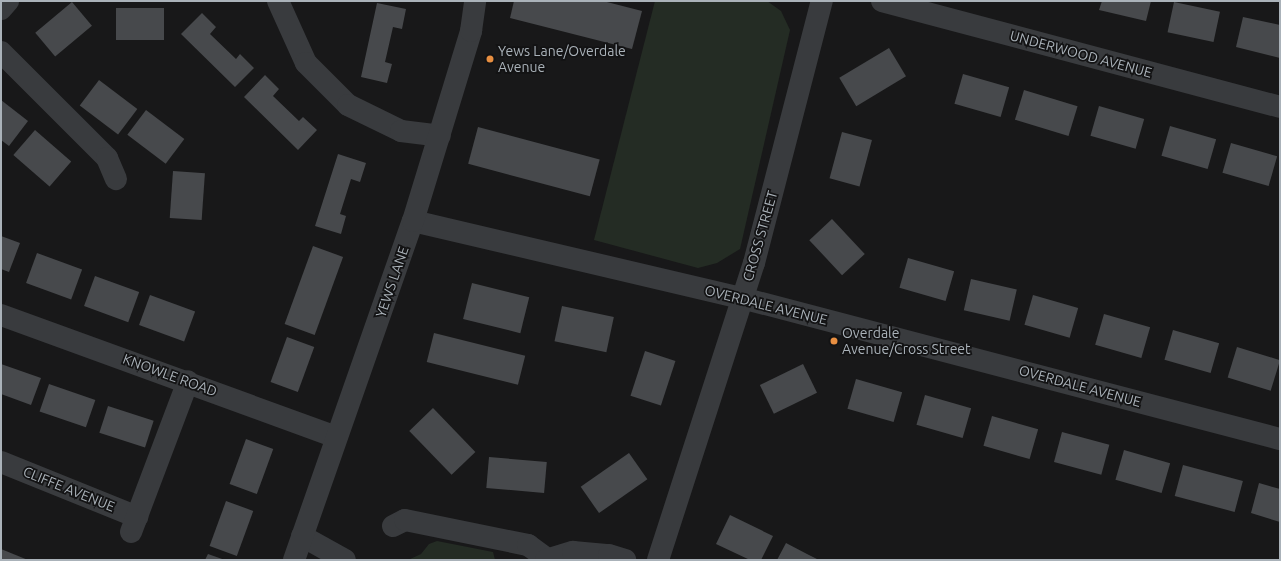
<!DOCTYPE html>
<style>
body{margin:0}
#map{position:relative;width:1281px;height:561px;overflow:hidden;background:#181819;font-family:Ubuntu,sans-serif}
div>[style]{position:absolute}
.green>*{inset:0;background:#242c24}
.building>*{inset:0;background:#47494c;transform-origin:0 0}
.street>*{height:22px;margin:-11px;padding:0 11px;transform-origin:11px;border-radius:11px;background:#393b3e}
.dots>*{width:11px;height:11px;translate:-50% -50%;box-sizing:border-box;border:2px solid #131314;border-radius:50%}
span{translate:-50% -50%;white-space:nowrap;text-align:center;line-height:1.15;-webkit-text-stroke:3.5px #131314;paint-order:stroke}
.poi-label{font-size:14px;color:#aab2b9}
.left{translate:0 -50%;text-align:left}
.street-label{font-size:14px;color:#aab2b9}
.frame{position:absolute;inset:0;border:2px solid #aab2b9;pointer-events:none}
</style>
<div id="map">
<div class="green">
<i style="clip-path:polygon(655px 1px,767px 1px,781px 11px,790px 30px,740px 249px,717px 263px,698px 268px,594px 240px)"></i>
<i style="clip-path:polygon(437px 541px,493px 552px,495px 560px,408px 560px,421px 554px,429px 544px)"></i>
</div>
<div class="building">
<i style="clip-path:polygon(514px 1px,603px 1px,642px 11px,632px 49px,510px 18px)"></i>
<i style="clip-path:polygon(1102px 1px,1151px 1px,1146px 21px,1099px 10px)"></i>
<i style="left:72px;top:2px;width:31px;height:48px;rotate:50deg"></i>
<i style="left:1174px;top:2px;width:47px;height:31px;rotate:12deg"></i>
<i style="clip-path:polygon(377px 3px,406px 9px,402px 29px,393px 27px,385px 62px,392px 64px,387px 83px,361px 77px)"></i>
<i style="left:116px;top:8px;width:48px;height:32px"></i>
<i style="clip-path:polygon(202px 13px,216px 27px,210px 34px,236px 59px,240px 54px,254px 68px,235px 87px,181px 34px)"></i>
<i style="clip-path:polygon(1243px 17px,1280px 25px,1280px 58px,1236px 47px)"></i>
<i style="left:889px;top:48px;width:33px;height:58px;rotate:59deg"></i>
<i style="left:963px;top:74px;width:48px;height:31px;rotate:16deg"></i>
<i style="clip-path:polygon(265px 75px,279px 89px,273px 96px,299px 121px,303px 117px,317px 130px,298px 150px,244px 97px)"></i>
<i style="left:99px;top:80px;width:48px;height:32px;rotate:37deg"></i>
<i style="left:1024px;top:90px;width:56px;height:31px;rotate:17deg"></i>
<i style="clip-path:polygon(1px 100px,28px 121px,9px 146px,1px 140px)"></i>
<i style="left:1099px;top:106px;width:47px;height:31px;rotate:16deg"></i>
<i style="left:146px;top:110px;width:48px;height:31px;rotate:37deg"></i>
<i style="left:1170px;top:126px;width:48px;height:31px;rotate:16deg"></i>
<i style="left:478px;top:127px;width:126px;height:38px;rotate:15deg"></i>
<i style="left:35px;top:130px;width:48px;height:33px;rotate:41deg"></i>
<i style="left:842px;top:132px;width:31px;height:48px;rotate:15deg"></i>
<i style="left:1231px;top:143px;width:48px;height:31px;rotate:16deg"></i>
<i style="clip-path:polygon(338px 154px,366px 163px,360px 182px,351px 179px,340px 214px,346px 216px,341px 234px,315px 226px)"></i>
<i style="left:173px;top:171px;width:32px;height:47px;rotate:4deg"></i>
<i style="left:832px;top:219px;width:48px;height:31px;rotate:47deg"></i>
<i style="clip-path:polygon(1px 236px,20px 243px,9px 272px,1px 269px)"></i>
<i style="left:313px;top:246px;width:32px;height:83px;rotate:20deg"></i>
<i style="left:37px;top:253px;width:48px;height:32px;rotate:20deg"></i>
<i style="left:908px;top:258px;width:48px;height:31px;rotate:16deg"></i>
<i style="left:95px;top:276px;width:47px;height:32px;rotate:20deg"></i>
<i style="left:971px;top:279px;width:47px;height:32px;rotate:13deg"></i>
<i style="left:472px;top:283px;width:59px;height:37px;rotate:14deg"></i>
<i style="left:150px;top:295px;width:48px;height:32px;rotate:20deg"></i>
<i style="left:1033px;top:295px;width:47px;height:31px;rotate:16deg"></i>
<i style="left:562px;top:306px;width:53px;height:36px;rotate:12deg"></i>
<i style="left:1104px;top:314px;width:48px;height:32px;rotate:16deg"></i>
<i style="left:1173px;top:330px;width:48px;height:31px;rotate:16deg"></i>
<i style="left:434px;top:333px;width:94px;height:30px;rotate:14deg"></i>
<i style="left:287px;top:337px;width:29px;height:48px;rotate:20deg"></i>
<i style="left:1237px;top:347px;width:45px;height:32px;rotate:17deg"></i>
<i style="left:645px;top:351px;width:32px;height:47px;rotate:18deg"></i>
<i style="clip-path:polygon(1px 364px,41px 378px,31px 405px,1px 394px)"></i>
<i style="left:803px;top:364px;width:32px;height:48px;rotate:64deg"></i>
<i style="left:856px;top:379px;width:48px;height:31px;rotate:16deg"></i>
<i style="left:49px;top:384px;width:49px;height:29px;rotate:19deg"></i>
<i style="left:925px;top:395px;width:48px;height:31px;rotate:16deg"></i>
<i style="left:108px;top:406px;width:48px;height:28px;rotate:18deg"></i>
<i style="left:433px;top:408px;width:61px;height:33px;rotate:46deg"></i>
<i style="left:992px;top:416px;width:48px;height:31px;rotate:16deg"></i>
<i style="left:1062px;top:432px;width:49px;height:31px;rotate:15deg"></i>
<i style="left:246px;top:439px;width:29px;height:48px;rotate:20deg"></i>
<i style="left:1124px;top:450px;width:48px;height:31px;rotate:16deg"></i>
<i style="left:629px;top:453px;width:32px;height:59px;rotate:55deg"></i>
<i style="left:489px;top:457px;width:58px;height:31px;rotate:5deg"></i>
<i style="left:1183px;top:465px;width:62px;height:32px;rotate:15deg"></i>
<i style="clip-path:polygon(1259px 483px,1280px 489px,1280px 522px,1251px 513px)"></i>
<i style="left:226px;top:501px;width:29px;height:48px;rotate:20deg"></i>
<i style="clip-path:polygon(730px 515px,773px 536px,761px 560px,750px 560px,716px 544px)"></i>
<i style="clip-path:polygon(786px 543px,807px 554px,819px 560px,777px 560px)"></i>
<i style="clip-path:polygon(1px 549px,28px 560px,1px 560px)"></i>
<i style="clip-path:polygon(208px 554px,225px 560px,205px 560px)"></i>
</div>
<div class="street">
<i style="left:278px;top:1px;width:68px;rotate:65.7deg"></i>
<i style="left:306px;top:63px;width:59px;rotate:45deg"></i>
<i style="left:348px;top:105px;width:59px;rotate:26.1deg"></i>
<i style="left:401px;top:131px;width:39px;rotate:7deg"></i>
<i style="left:882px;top:1px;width:412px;rotate:14.9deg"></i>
<i style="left:1px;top:9px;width:11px;rotate:-49deg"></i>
<i style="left:1px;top:52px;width:150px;rotate:45deg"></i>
<i style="left:107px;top:158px;width:23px;rotate:67deg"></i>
<i style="left:413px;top:221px;width:338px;rotate:13.2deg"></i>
<i style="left:742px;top:298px;width:556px;rotate:14.69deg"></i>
<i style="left:1px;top:315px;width:357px;rotate:20deg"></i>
<i style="left:1px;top:462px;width:147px;rotate:22deg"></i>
<i style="left:393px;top:526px;width:13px;rotate:-27deg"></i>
<i style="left:405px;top:520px;width:126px;rotate:11.5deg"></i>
<i style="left:528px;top:545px;width:24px;rotate:36deg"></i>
<i style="left:131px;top:532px;width:161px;rotate:-69.3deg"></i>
<i style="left:302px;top:536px;width:49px;rotate:29.2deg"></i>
<i style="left:294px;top:560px;width:359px;rotate:-70.7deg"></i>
<i style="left:413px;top:221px;width:199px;rotate:-73deg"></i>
<i style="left:471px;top:31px;width:30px;rotate:-82deg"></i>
<i style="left:546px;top:560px;width:28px;rotate:-17deg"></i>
<i style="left:573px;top:552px;width:36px;rotate:5deg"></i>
<i style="left:609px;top:555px;width:17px;rotate:17deg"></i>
<i style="left:658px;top:560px;width:312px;rotate:-72.1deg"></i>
<i style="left:754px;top:263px;width:271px;rotate:-75.5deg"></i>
</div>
<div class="dots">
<i style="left:490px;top:59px;background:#e88f41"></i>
<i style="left:834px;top:341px;background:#e88f41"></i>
</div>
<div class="poi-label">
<span class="left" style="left:498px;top:59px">Yews Lane/Overdale<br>Avenue</span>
<span class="left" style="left:842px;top:341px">Overdale<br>Avenue/Cross Street</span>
</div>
<div class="street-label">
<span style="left:1081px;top:54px;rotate:15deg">UNDERWOOD AVENUE</span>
<span style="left:760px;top:236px;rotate:-74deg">CROSS STREET</span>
<span style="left:392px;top:282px;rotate:-71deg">YEWS LANE</span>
<span style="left:766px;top:305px;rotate:14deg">OVERDALE AVENUE</span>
<span style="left:170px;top:375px;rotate:20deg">KNOWLE ROAD</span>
<span style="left:1080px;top:386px;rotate:15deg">OVERDALE AVENUE</span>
<span style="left:69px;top:489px;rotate:22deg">CLIFFE AVENUE</span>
</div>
<div class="frame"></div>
</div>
